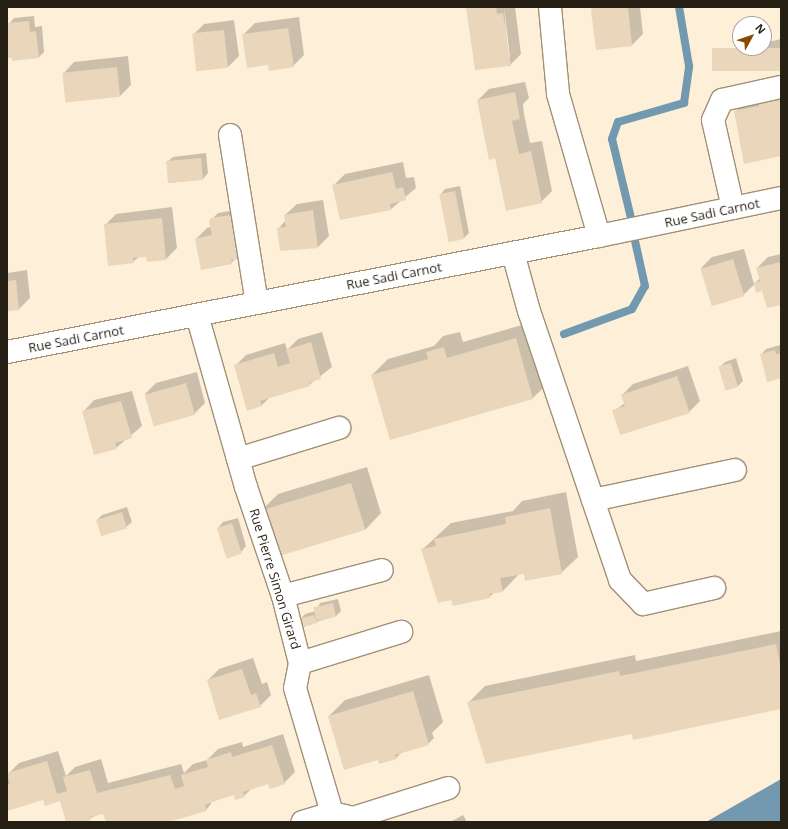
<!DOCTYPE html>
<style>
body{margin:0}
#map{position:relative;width:788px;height:829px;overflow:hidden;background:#feefd8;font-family:"Open Sans",sans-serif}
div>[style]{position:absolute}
.water>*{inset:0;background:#7299b0}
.shadow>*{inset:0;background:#0003}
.stream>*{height:8px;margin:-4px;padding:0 4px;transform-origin:4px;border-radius:4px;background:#7299b0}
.building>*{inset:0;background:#e9d6bb;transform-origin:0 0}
.roads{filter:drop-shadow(1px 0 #a19076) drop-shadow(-1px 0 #a19076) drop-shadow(0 1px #a19076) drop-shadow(0 -1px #a19076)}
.minor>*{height:22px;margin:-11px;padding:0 11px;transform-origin:11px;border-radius:11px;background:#fff}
span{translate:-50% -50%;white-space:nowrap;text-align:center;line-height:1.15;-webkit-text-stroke:3px #fff;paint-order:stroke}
.street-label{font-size:13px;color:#251f14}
.frame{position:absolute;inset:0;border:8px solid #251f14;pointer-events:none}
.north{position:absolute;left:732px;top:16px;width:40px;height:40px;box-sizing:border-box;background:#fff;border:1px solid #a8a5a1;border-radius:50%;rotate:50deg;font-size:11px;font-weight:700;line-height:16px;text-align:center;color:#251f14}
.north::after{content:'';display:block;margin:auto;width:14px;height:18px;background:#854c00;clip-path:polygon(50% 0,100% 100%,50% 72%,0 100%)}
</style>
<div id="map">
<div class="water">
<i style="clip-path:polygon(781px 779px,781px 822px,706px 822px)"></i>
</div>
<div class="shadow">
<i style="clip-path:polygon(evenodd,467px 7px,515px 7px,521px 54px,510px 65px,467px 7px,504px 7px,510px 57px,508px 57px,504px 7px)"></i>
<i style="clip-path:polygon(593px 7px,640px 7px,643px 34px,632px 45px)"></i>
<i style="clip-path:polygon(34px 16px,35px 27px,42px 26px,44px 52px,39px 57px,13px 60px,13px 56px,8px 57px,9px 24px,14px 18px)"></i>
<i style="clip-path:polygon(299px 17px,304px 55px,293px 66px,272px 65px,244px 34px,255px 23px)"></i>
<i style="clip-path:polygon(234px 20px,239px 56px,228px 67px,193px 35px,204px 24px)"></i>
<i style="clip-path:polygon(781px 39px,781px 70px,714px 62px,719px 56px,733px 54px,739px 48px,764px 48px,764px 43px)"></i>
<i style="clip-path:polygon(128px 56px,131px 85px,120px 96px,63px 74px,74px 62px)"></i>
<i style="clip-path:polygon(525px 82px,529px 98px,523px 104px,524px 114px,530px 143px,542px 141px,552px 191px,541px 202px,496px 157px,478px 100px,489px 89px)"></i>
<i style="clip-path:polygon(769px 92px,781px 155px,735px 112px,751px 96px)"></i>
<i style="clip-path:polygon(206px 153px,208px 173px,203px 179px,169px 183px,167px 162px,173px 157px)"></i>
<i style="clip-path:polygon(403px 162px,406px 178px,414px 177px,416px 188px,391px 209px,333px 186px,345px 174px)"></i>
<i style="clip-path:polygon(460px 186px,469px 233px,464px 238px,440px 195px,445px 189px)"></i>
<i style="clip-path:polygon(323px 200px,329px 236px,318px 247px,281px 250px,278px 229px,286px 220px,285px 215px,297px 204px)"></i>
<i style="clip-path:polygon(172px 207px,177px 248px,166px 259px,147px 256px,139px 257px,133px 262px,105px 225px,116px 214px)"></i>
<i style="clip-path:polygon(evenodd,236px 210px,248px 247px,231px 263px,196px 239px,207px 228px,211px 227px,212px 219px,218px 213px,236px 210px,231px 227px,233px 227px,238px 255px,236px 255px,231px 227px)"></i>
<i style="clip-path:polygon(744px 249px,754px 284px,760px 278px,757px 268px,768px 257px,781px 254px,781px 304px,755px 284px,743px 295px,701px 268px,712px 257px)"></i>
<i style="clip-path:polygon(27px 270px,30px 298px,19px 309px,7px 310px,7px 273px)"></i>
<i style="clip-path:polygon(532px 322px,549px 382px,533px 398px,391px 439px,372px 375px,388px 359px,434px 346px,443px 336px,460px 332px,463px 342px)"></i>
<i style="clip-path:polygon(322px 332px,332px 367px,309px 385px,270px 397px,261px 406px,235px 366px,246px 355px,285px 343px,287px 350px,298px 339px)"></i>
<i style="clip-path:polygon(780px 345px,781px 348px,781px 377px,761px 355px,766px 349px)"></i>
<i style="clip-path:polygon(736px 358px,743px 381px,738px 386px,726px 390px,720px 367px,725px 362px)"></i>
<i style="clip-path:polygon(688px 366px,700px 401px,689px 412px,614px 411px,625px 403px,622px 395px,633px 384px)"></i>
<i style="clip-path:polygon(197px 372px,205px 403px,194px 414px,145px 394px,156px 383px)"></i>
<i style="clip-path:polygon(132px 391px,142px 426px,116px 448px,83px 412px,94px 400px)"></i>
<i style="clip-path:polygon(367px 467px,381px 513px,365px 530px,262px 510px,278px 494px)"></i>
<i style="clip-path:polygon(566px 492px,578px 557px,561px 573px,519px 574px,503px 591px,494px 593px,489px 597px,452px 599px,422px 550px,439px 534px,451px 523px,513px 511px,522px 501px)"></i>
<i style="clip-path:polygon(127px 507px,132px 522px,126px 527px,97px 520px,102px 515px)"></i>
<i style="clip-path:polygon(238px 518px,246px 546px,241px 552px,218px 528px,223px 522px)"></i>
<i style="clip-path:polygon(338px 599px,341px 611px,336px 616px,316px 622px,300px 620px,305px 614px,316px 611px,320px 603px)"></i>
<i style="clip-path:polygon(781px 631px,781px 708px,469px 702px,485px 686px,635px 655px,636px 661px)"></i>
<i style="clip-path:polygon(253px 658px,262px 684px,267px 682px,271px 695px,260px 706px,208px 680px,219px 669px)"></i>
<i style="clip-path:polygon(429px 675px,443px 722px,432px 733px,434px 738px,428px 744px,402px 752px,396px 758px,379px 758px,329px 716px,345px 700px)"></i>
<i style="clip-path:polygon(283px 734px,295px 772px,284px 783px,269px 783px,252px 788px,244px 796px,234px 794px,211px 801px,211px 804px,206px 810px,165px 822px,107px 822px,104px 812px,82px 822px,67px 822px,60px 800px,44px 799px,7px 808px,7px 770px,8px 774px,19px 763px,58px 751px,66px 776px,75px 767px,101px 759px,108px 783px,181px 764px,184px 773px,193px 764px,207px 760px,218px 749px,242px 742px,243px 747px)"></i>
<i style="clip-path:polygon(463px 815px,467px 822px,448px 822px,450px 822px)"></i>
</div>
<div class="stream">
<i style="left:631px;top:218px;width:81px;rotate:-103.5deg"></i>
<i style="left:612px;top:139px;width:18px;rotate:-71deg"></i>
<i style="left:618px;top:122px;width:69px;rotate:-16.1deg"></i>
<i style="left:684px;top:103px;width:37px;rotate:-82deg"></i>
<i style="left:689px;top:66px;width:60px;rotate:-99.6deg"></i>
<i style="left:564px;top:334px;width:72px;rotate:-20.2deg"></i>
<i style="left:632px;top:309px;width:26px;rotate:-61deg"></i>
<i style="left:645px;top:286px;width:46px;rotate:-102.5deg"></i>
</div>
<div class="building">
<i style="clip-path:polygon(466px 7px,496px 7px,497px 14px,503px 13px,511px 66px,475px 70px)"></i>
<i style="clip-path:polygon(592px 7px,628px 7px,632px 46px,596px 50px,591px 10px)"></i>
<i style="clip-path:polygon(29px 21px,30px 32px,36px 31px,39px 58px,12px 61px,12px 58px,7px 58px,8px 23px)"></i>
<i style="clip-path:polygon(288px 28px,294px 67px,269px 71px,268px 65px,247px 68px,242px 34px)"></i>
<i style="left:224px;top:30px;width:38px;height:32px;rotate:84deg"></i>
<i style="left:781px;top:48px;width:23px;height:69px;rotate:90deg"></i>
<i style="left:117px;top:67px;width:30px;height:55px;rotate:84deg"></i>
<i style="clip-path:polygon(515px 92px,520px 119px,512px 121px,519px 154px,531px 151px,542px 203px,506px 211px,495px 158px,489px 160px,477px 100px)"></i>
<i style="clip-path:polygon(781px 96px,781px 156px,744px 164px,734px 111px,759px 106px,758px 101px)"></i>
<i style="left:201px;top:158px;width:22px;height:35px;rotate:85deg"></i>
<i style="clip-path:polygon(392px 172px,396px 189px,403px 187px,406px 200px,390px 204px,391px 210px,340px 220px,332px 185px)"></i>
<i style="left:455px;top:191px;width:49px;height:16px;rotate:79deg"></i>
<i style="clip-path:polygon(313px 210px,318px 248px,280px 251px,277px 228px,286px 227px,284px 215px)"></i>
<i style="clip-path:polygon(231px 215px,237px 259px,231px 260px,232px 264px,201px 270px,195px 239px,212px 235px,209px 221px,211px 218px)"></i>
<i style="clip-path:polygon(162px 218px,166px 260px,147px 262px,146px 257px,133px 258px,134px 263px,108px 266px,104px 224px)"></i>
<i style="left:733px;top:259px;width:39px;height:34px;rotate:73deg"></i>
<i style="clip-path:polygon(781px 262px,781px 305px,767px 308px,762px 291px,756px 293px,754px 283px,760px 281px,756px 268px)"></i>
<i style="clip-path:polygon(16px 280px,19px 310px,7px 311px,7px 281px)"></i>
<i style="clip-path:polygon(516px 338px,533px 399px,390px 440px,371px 375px,428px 359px,426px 352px,444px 347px,447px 358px)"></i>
<i style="clip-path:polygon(311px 342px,321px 379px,309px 383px,310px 386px,260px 401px,262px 406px,247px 411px,234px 365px,274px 353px,278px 367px,290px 363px,286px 350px)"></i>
<i style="clip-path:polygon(775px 350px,776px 354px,781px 353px,781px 378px,767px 382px,760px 354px)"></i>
<i style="left:731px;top:363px;width:25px;height:13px;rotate:74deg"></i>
<i style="clip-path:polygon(677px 376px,690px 413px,620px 435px,612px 410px,625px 406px,621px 395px)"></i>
<i style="left:186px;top:383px;width:33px;height:43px;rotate:74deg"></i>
<i style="clip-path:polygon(121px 401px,132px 438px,115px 443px,117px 449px,94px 455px,82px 411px)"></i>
<i style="left:351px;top:483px;width:49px;height:94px;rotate:73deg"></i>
<i style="clip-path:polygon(550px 508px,562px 574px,525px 581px,524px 574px,500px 578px,503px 592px,489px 594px,490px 598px,453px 606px,451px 600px,438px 603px,421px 549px,436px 546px,434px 539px,506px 524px,505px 517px)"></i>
<i style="left:122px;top:512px;width:17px;height:27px;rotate:73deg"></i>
<i style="left:232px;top:523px;width:32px;height:16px;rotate:72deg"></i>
<i style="left:333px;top:603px;width:14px;height:20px;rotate:78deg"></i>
<i style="clip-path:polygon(314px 615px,317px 623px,301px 628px,299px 619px)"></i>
<i style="clip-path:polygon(776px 644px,781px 668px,781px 709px,633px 740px,632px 734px,486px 764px,467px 702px,619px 671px,620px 676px)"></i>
<i style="clip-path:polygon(242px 669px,251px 695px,256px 693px,261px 707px,219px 720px,207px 680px)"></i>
<i style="clip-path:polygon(413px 691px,429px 745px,395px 755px,397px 759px,379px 764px,378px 760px,344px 770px,328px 716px)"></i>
<i style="clip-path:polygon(272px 745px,285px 784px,270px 789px,268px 784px,243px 792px,245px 797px,235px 800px,234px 795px,218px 800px,205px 805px,207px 811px,168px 822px,106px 822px,103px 814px,90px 817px,91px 820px,86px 822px,66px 822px,60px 801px,45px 806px,43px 800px,7px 811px,7px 785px,10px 784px,7px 773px,47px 761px,57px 794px,67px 791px,63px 777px,90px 770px,97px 793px,170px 775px,175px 789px,184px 786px,181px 775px,208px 767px,206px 760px,231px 752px,232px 757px)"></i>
</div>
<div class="roads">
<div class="minor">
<i style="left:550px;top:7px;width:87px;rotate:84.7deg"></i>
<i style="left:558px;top:94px;width:148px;rotate:73.9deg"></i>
<i style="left:230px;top:135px;width:170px;rotate:80.9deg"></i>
<i style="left:733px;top:208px;width:90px;rotate:-102.8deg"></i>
<i style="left:713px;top:120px;width:22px;rotate:-66deg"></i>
<i style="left:722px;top:100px;width:60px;rotate:-12.4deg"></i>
<i style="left:513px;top:253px;width:60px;rotate:74.6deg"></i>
<i style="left:529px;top:311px;width:284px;rotate:71.3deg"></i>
<i style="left:620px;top:580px;width:33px;rotate:46deg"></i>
<i style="left:643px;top:604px;width:73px;rotate:-12.7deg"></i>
<i style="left:197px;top:315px;width:179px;rotate:74.1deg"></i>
<i style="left:246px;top:487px;width:115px;rotate:71.3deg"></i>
<i style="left:283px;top:596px;width:69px;rotate:75.8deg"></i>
<i style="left:300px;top:663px;width:25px;rotate:101deg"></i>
<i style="left:295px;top:688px;width:130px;rotate:73.5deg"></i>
<i style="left:332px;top:813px;width:31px;rotate:163deg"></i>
<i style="left:7px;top:352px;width:603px;rotate:-11.09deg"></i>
<i style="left:599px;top:236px;width:186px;rotate:-11.8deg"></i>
<i style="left:238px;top:459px;width:106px;rotate:-17.1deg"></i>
<i style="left:593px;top:500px;width:145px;rotate:-11.9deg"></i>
<i style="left:283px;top:596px;width:102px;rotate:-14.7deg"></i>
<i style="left:300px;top:663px;width:106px;rotate:-17.1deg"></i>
<i style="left:332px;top:813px;width:22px;rotate:13deg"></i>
<i style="left:353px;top:818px;width:100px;rotate:-17.5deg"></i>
</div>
</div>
<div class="street-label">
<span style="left:712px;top:213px;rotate:-12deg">Rue Sadi Carnot</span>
<span style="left:394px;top:276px;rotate:-11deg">Rue Sadi Carnot</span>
<span style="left:76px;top:339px;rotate:-11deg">Rue Sadi Carnot</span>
<span style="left:275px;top:579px;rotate:73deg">Rue Pierre Simon Girard</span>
</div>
<div class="frame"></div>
<div class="north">N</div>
</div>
